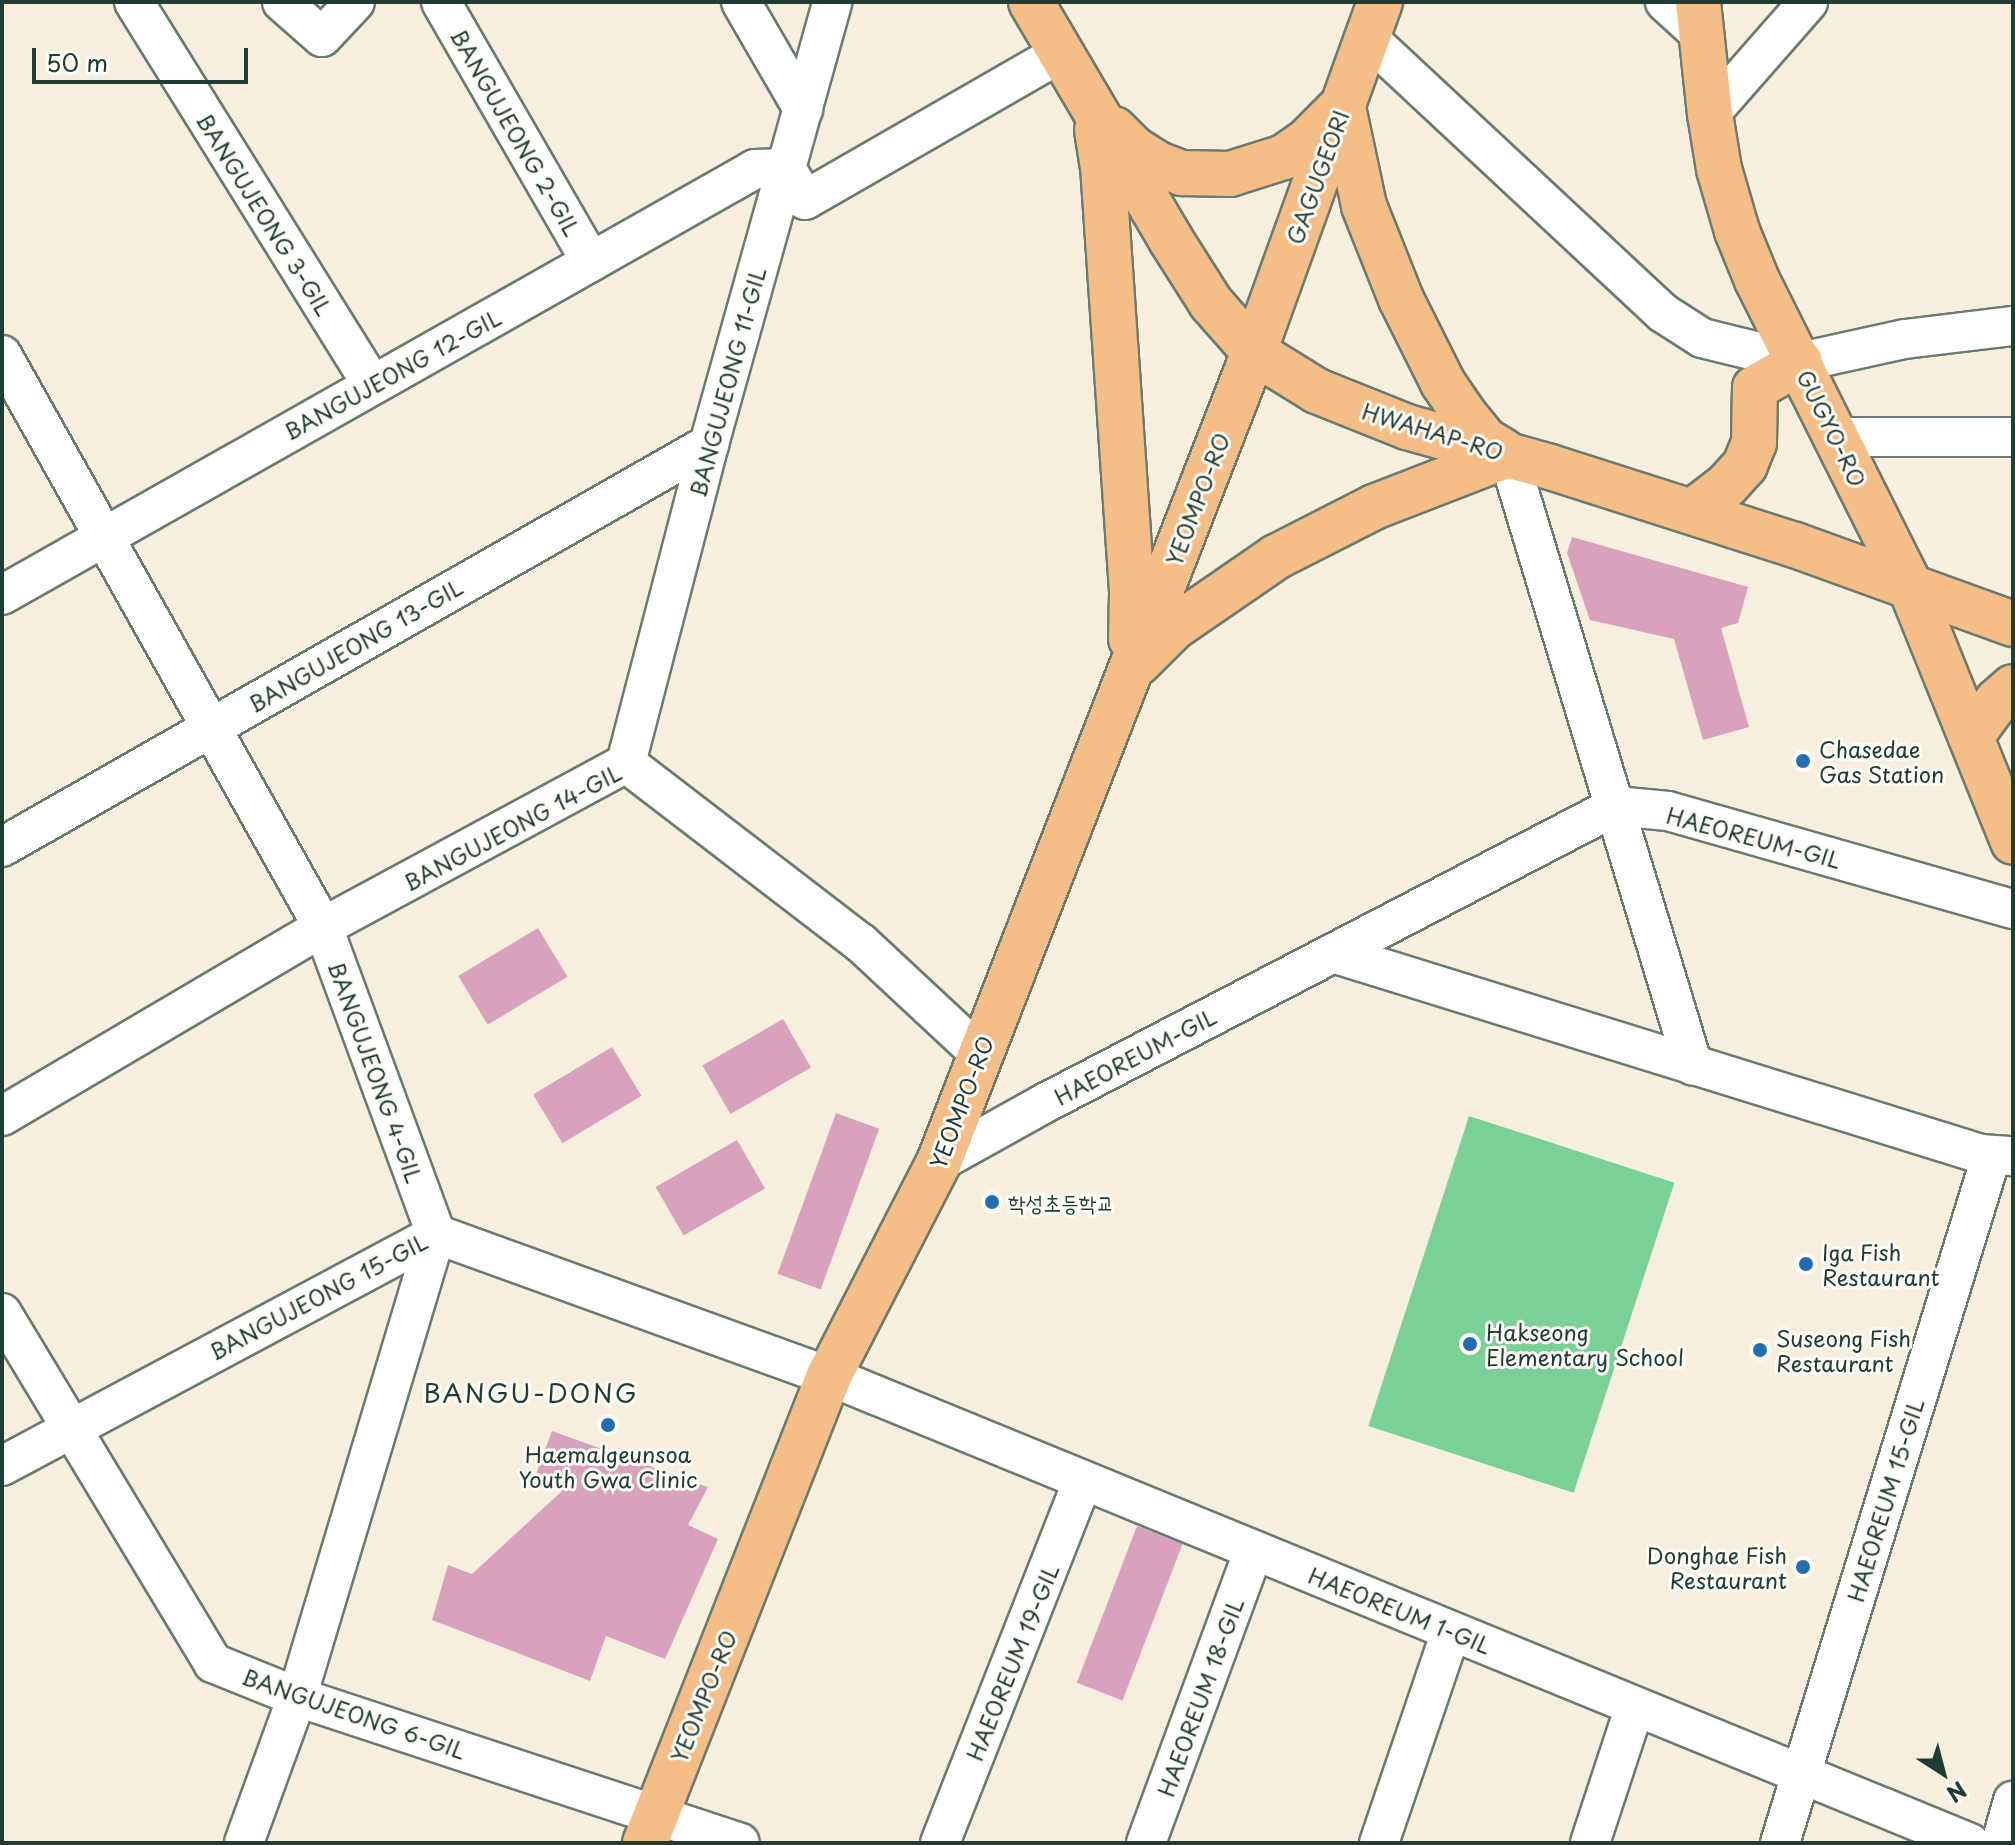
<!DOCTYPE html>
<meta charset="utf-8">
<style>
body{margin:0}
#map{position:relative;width:2015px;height:1845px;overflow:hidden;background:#f6efde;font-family:"Playpen Sans","Poor Story",sans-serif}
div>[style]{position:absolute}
.green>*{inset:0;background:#79d196;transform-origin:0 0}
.building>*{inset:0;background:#d8a2bd;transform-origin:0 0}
.roads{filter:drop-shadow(2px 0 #6a7b70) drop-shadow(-2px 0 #6a7b70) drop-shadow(0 2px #6a7b70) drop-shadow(0 -2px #6a7b70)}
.minor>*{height:38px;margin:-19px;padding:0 19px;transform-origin:19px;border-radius:19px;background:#fff}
.major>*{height:44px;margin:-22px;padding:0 22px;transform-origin:22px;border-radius:22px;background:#f6be87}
.dots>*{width:22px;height:22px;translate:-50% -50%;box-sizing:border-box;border:4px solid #fdfcf7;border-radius:50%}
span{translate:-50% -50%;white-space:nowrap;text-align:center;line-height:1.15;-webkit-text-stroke:6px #fdfcf7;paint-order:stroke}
.street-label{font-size:22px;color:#1f3d34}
.poi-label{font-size:22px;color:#1f3d34}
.left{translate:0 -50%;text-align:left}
.right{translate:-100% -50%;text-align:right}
.quarter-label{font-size:26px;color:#1f3d34;letter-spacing:2px}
.frame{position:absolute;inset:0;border:4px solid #1f3d34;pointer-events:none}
.north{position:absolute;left:1903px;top:1733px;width:80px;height:80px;-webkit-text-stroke:6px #fdfcf7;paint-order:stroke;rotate:144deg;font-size:22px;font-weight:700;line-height:32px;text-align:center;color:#1f3d34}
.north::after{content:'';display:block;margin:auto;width:28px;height:36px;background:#1f3d34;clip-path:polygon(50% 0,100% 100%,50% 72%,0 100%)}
.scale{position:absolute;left:32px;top:48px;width:216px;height:36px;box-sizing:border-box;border:4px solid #1f3d34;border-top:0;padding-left:10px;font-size:24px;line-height:28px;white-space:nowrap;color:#1f3d34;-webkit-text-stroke:6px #fdfcf7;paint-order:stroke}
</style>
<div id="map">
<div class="green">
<i style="left:1469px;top:1116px;width:216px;height:326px;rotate:18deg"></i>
</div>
<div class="building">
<i style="clip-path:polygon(1572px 537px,1748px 587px,1738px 623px,1721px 628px,1749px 727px,1703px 740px,1674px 639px,1590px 620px,1567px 553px)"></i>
<i style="left:538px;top:928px;width:57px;height:93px;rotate:59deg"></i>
<i style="left:783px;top:1019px;width:56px;height:93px;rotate:60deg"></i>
<i style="left:612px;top:1047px;width:57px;height:92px;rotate:59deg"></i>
<i style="left:836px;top:1113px;width:46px;height:171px;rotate:20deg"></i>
<i style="left:737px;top:1140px;width:56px;height:94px;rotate:60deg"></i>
<i style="clip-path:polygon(552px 1431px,708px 1487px,688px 1525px,718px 1539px,665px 1659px,606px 1636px,590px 1681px,432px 1620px,448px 1565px,472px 1574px,562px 1491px,536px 1474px)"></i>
<i style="left:1137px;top:1526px;width:49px;height:168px;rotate:21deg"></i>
</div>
<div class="roads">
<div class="minor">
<i style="left:134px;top:2px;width:451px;rotate:58.1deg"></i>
<i style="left:282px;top:2px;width:53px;rotate:41.2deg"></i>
<i style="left:322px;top:37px;width:48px;rotate:-46.7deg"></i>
<i style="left:441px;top:2px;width:300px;rotate:60deg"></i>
<i style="left:741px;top:2px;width:124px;rotate:59.9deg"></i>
<i style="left:1665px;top:2px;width:47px;rotate:42.4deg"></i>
<i style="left:1367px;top:37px;width:405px;rotate:43deg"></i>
<i style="left:1663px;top:313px;width:46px;rotate:32.7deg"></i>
<i style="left:1702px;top:338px;width:101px;rotate:13.8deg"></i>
<i style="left:1800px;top:362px;width:107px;rotate:-12.4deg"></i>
<i style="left:1905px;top:339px;width:109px;rotate:-6.9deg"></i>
<i style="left:1710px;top:114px;width:149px;rotate:-48.8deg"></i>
<i style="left:2px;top:355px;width:656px;rotate:60.7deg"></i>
<i style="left:323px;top:927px;width:327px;rotate:69.8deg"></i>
<i style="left:436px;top:1234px;width:483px;rotate:106.7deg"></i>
<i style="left:297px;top:1697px;width:155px;rotate:110deg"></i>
<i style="left:1837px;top:437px;width:176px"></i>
<i style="left:1508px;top:455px;width:638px;rotate:73.15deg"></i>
<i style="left:2px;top:595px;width:865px;rotate:-29.5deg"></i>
<i style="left:755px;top:169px;width:31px;rotate:-2deg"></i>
<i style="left:786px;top:168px;width:37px;rotate:59deg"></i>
<i style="left:805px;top:200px;width:295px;rotate:-29.9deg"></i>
<i style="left:626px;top:763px;width:330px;rotate:-75.4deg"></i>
<i style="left:709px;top:444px;width:459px;rotate:-74.4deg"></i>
<i style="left:626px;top:763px;width:296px;rotate:37.5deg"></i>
<i style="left:861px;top:943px;width:163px;rotate:43deg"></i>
<i style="left:2px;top:847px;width:814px;rotate:-29.68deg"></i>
<i style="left:1333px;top:953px;width:678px;rotate:17.23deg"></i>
<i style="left:1981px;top:1154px;width:32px;rotate:4deg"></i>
<i style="left:2px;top:1116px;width:373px;rotate:-30.5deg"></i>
<i style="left:323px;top:927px;width:345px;rotate:-28.4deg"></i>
<i style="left:939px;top:1162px;width:121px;rotate:-29.1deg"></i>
<i style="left:1045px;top:1103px;width:644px;rotate:-27.48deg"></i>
<i style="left:1616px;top:806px;width:52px;rotate:5.5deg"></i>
<i style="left:1668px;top:811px;width:359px;rotate:15.9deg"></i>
<i style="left:2px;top:1313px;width:409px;rotate:58.9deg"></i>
<i style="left:213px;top:1663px;width:91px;rotate:22deg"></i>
<i style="left:297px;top:1697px;width:466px;rotate:18.2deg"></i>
<i style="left:2px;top:1466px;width:492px;rotate:-28.1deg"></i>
<i style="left:436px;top:1234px;width:418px;rotate:19.9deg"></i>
<i style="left:829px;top:1376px;width:1233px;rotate:22.26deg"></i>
<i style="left:940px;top:1843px;width:390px;rotate:-68.5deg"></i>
<i style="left:1146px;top:1843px;width:312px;rotate:-69.8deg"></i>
<i style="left:1379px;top:1843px;width:224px;rotate:-71.2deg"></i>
<i style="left:1590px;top:1843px;width:144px;rotate:-71.8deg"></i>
<i style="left:1780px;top:1843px;width:718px;rotate:-72.9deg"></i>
<i style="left:2001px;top:1843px;width:44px;rotate:-74.1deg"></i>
</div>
<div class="major">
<i style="left:1031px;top:2px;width:276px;rotate:59.5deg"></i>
<i style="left:1171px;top:240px;width:75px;rotate:57.6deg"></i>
<i style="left:1211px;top:303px;width:65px;rotate:48.7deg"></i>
<i style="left:1254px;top:352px;width:74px;rotate:31.8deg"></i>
<i style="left:1317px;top:391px;width:97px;rotate:21.8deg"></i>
<i style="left:1407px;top:427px;width:148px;rotate:15.6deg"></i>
<i style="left:1550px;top:467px;width:257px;rotate:17.7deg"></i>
<i style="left:1795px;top:545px;width:232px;rotate:19.9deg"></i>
<i style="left:1698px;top:2px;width:113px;rotate:83.9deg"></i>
<i style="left:1710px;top:114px;width:56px;rotate:80.7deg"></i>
<i style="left:1719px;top:169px;width:65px;rotate:73.8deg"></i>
<i style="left:1737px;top:231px;width:53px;rotate:67.8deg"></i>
<i style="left:1757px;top:280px;width:340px;rotate:63.4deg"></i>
<i style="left:1909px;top:584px;width:278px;rotate:68deg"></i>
<i style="left:1343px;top:107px;width:101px;rotate:78deg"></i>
<i style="left:1364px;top:206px;width:100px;rotate:68.3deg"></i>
<i style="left:1401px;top:299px;width:94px;rotate:63.4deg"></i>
<i style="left:1443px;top:383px;width:37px;rotate:56deg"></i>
<i style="left:1464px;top:414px;width:33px;rotate:51deg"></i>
<i style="left:1485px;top:440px;width:21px;rotate:31deg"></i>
<i style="left:1114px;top:129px;width:28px;rotate:45deg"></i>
<i style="left:1134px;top:149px;width:28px;rotate:32deg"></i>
<i style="left:1158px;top:164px;width:26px;rotate:21deg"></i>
<i style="left:1182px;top:173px;width:48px;rotate:1.2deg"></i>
<i style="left:1230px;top:174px;width:57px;rotate:-17.5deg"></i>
<i style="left:1284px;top:157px;width:28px;rotate:-35deg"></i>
<i style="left:1307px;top:141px;width:44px;rotate:-45deg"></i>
<i style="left:1097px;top:130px;width:36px;rotate:81deg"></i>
<i style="left:1103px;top:166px;width:428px;rotate:86.1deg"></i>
<i style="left:1132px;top:593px;width:46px;rotate:91.2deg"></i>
<i style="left:1692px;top:512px;width:44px;rotate:-37.6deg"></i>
<i style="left:1727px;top:485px;width:27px;rotate:-48deg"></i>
<i style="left:1745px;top:465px;width:24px;rotate:-68deg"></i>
<i style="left:1754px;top:443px;width:55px;rotate:-89deg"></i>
<i style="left:1755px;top:388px;width:52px;rotate:-30deg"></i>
<i style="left:1138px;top:663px;width:49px;rotate:-45deg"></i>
<i style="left:1173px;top:628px;width:125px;rotate:-34.6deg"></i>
<i style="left:1276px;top:557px;width:110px;rotate:-27deg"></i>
<i style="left:1374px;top:507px;width:144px;rotate:-21.2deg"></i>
<i style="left:1971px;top:737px;width:44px;rotate:-54.2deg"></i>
<i style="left:1997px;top:701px;width:21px;rotate:-41deg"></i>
<i style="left:645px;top:1843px;width:502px;rotate:-68.5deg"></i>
<i style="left:829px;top:1376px;width:241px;rotate:-62.8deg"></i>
<i style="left:939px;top:1162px;width:869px;rotate:-68.75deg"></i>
<i style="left:1254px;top:352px;width:372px;rotate:-70.2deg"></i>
</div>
</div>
<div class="dots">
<i style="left:1803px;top:761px;background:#1f6fb2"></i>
<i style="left:992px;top:1202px;background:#1f6fb2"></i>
<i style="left:1806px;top:1264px;background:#1f6fb2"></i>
<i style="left:1470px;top:1344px;background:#1f6fb2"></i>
<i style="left:1760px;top:1350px;background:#1f6fb2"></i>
<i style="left:608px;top:1425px;background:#1f6fb2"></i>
<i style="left:1803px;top:1567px;background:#1f6fb2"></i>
</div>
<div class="street-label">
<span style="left:516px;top:132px;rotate:60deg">BANGUJEONG 2-GIL</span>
<span style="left:1317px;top:177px;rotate:-70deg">GAGUGEORI</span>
<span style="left:265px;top:214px;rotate:58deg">BANGUJEONG 3-GIL</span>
<span style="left:392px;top:374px;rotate:-29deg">BANGUJEONG 12-GIL</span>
<span style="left:727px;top:382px;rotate:-75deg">BANGUJEONG 11-GIL</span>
<span style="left:1832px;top:428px;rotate:64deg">GUGYO-RO</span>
<span style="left:1433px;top:431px;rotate:17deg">HWAHAP-RO</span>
<span style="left:1197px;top:499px;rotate:-69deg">YEOMPO-RO</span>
<span style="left:355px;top:645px;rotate:-30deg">BANGUJEONG 13-GIL</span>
<span style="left:512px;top:827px;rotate:-28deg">BANGUJEONG 14-GIL</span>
<span style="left:1754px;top:837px;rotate:15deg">HAEOREUM-GIL</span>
<span style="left:1135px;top:1056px;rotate:-28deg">HAEOREUM-GIL</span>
<span style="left:376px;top:1072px;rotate:70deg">BANGUJEONG 4-GIL</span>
<span style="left:961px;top:1102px;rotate:-69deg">YEOMPO-RO</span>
<span style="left:318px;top:1296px;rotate:-28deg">BANGUJEONG 15-GIL</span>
<span style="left:1885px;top:1500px;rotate:-73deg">HAEOREUM 15-GIL</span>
<span style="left:1400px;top:1610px;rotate:22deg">HAEOREUM 1-GIL</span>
<span style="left:1012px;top:1662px;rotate:-68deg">HAEOREUM 19-GIL</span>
<span style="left:703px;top:1696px;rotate:-68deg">YEOMPO-RO</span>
<span style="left:1200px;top:1697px;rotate:-70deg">HAEOREUM 18-GIL</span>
<span style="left:354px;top:1713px;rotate:19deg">BANGUJEONG 6-GIL</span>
</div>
<div class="poi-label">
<span class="left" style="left:1819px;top:761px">Chasedae<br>Gas Station</span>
<span class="left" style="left:1008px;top:1202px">학성초등학교</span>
<span class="left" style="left:1822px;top:1264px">Iga Fish<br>Restaurant</span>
<span class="left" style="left:1486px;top:1344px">Hakseong<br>Elementary School</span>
<span class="left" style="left:1776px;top:1350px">Suseong Fish<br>Restaurant</span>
<span style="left:608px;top:1466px">Haemalgeunsoa<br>Youth Gwa Clinic</span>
<span class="right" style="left:1787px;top:1567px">Donghae Fish<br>Restaurant</span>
</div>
<div class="quarter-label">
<span style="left:531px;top:1393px">BANGU-DONG</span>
</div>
<div class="frame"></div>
<div class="north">N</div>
<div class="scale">50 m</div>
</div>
